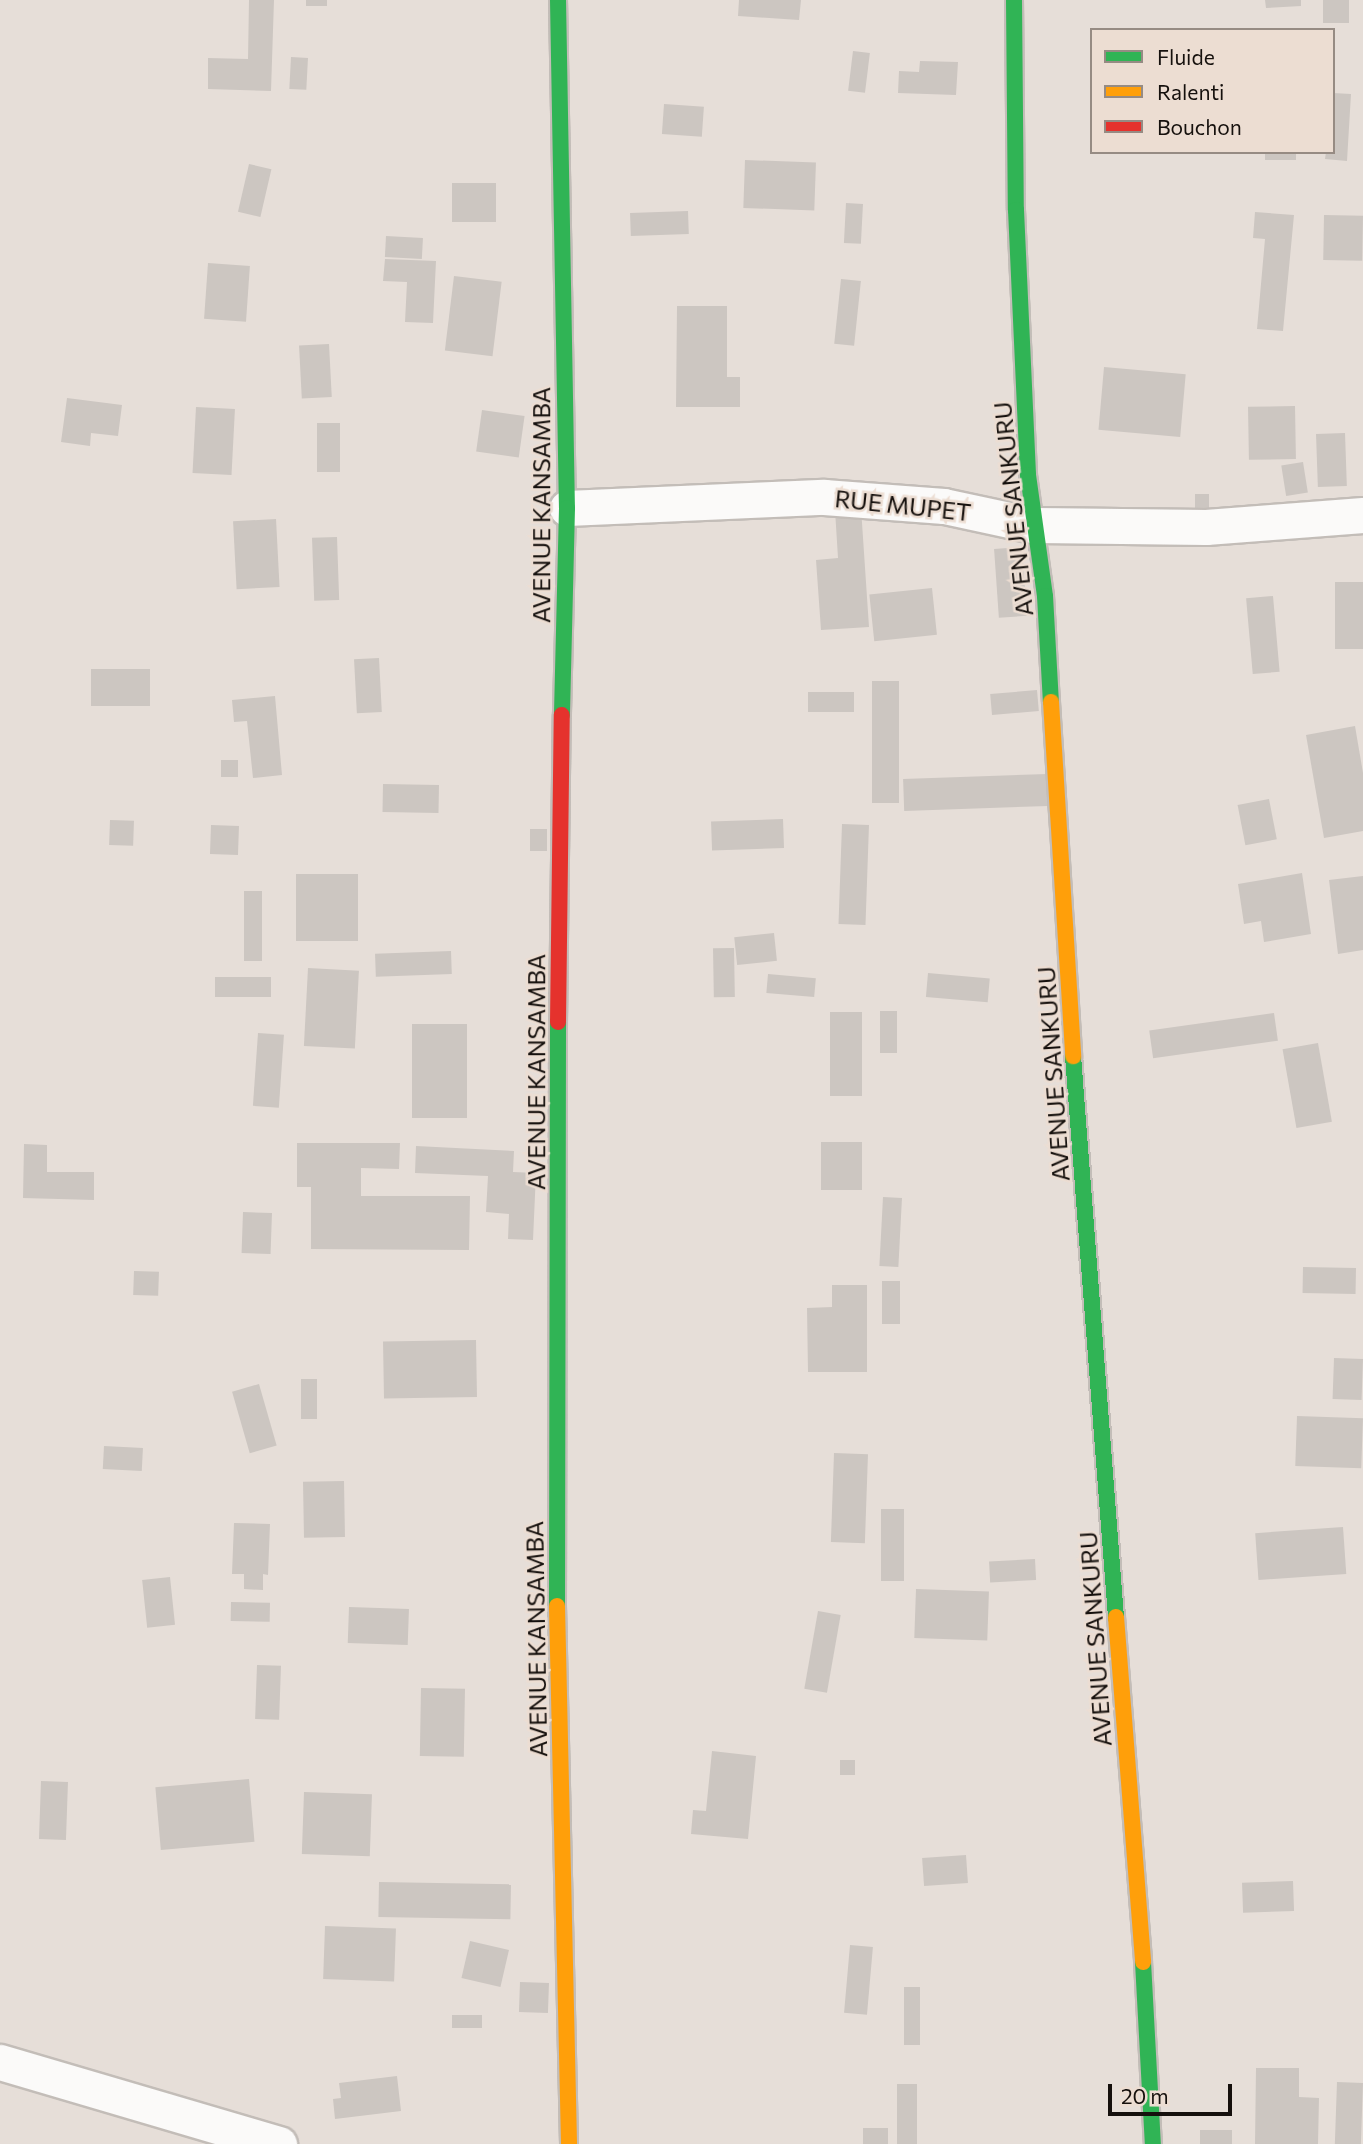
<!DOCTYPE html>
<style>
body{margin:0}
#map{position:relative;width:1363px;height:2144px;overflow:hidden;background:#e6ded8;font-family:Commissioner,sans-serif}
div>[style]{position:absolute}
.building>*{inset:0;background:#ccc6c1;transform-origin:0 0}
.roads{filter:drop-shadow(2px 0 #c3bdb8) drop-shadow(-2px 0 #c3bdb8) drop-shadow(0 2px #c3bdb8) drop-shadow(0 -2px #c3bdb8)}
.street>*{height:35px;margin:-17.5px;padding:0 17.5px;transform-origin:17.5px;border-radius:17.5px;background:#fbfaf9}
.fast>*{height:16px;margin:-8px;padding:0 8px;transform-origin:8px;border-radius:8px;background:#30b455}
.slow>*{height:16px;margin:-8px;padding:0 8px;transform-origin:8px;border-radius:8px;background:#ff9f0a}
.jam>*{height:16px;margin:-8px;padding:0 8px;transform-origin:8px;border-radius:8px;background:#e5322d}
span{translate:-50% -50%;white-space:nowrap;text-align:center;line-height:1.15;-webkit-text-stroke:5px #ecddd2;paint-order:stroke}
.street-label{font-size:24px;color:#15100d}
.legend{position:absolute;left:1090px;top:28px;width:245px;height:126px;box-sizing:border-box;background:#ecddd2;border:2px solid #968b83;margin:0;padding:9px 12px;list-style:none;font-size:21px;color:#15100d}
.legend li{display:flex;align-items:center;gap:14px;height:35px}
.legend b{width:35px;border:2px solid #968b83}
.scale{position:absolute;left:1108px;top:2084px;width:124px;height:32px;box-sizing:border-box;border:4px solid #15100d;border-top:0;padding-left:9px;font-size:21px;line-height:24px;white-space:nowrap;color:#15100d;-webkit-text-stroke:5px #ecddd2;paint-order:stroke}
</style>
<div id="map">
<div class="building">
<i style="clip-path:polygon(249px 0,274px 0,271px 91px,208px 89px,208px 58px,248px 59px)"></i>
<i style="left:306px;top:0;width:21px;height:6px"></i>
<i style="clip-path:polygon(739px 0,801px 0,799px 20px,738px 16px)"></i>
<i style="clip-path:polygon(1265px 0,1301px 0,1301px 6px,1266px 8px)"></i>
<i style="left:1323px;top:0;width:26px;height:23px"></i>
<i style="left:853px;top:51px;width:17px;height:40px;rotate:7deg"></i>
<i style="left:291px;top:57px;width:17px;height:32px;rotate:3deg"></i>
<i style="clip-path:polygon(920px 61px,958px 62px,956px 95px,898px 93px,899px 71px,919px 72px)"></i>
<i style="clip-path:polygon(1333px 93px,1351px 94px,1347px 161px,1325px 159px,1326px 152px,1333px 152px)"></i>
<i style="left:664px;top:104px;width:40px;height:30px;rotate:4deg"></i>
<i style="left:1265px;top:152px;width:31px;height:8px"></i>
<i style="left:745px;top:160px;width:71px;height:48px;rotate:2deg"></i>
<i style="left:249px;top:164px;width:23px;height:49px;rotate:13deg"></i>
<i style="left:452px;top:183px;width:44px;height:39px"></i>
<i style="left:846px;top:203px;width:17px;height:40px;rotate:3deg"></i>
<i style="left:688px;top:211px;width:23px;height:58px;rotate:88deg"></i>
<i style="clip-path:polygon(1255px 212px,1294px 215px,1283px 331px,1257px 329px,1265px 239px,1253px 238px)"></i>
<i style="left:1324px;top:215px;width:39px;height:45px;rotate:1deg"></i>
<i style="left:386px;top:236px;width:37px;height:21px;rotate:3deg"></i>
<i style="clip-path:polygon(385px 259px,436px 261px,433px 323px,405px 322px,407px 282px,383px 281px)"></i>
<i style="left:208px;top:263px;width:42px;height:56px;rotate:4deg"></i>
<i style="left:454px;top:276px;width:48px;height:75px;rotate:7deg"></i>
<i style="left:841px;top:279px;width:20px;height:65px;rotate:6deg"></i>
<i style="clip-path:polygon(677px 306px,727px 306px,727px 377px,740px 377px,740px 407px,676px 407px)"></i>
<i style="left:329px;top:344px;width:53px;height:30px;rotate:87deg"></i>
<i style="left:1104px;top:367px;width:82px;height:63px;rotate:5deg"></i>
<i style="clip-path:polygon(67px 398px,122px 405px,118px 436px,91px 433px,90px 446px,61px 442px)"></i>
<i style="left:1295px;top:406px;width:53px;height:47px;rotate:89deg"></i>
<i style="left:196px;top:407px;width:39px;height:66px;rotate:3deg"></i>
<i style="left:482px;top:410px;width:43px;height:42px;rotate:8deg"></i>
<i style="left:317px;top:423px;width:23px;height:49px"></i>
<i style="left:1345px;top:433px;width:53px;height:29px;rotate:88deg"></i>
<i style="left:1303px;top:462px;width:31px;height:22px;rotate:81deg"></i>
<i style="left:1195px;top:494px;width:14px;height:29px"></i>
<i style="clip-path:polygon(861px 508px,869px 627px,821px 630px,816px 560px,838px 558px,835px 510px)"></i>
<i style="left:276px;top:519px;width:68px;height:43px;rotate:87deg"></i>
<i style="left:337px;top:537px;width:63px;height:25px;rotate:88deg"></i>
<i style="left:1022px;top:547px;width:69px;height:28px;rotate:86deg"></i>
<i style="left:1363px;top:582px;width:67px;height:28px;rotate:90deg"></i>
<i style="left:932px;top:588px;width:47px;height:63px;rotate:84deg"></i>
<i style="left:1273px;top:596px;width:76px;height:27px;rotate:85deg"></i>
<i style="left:379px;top:658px;width:54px;height:25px;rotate:87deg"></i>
<i style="left:150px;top:669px;width:37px;height:59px;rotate:90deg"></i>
<i style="left:872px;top:681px;width:27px;height:122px"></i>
<i style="left:1037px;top:690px;width:21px;height:47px;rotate:85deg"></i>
<i style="left:808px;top:692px;width:46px;height:20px"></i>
<i style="clip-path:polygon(275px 696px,282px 775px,253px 778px,247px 721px,234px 722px,232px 700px)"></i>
<i style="clip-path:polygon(1355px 726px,1363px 773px,1363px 831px,1324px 838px,1306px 735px)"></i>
<i style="left:221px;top:760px;width:17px;height:17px"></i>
<i style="left:1047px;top:774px;width:32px;height:144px;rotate:88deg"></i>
<i style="left:383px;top:784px;width:56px;height:28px;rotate:1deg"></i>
<i style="left:1269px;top:799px;width:41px;height:32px;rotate:79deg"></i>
<i style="left:783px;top:819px;width:29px;height:72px;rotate:88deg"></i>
<i style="left:110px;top:820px;width:24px;height:25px;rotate:2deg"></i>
<i style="left:842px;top:824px;width:27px;height:100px;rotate:2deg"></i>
<i style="left:211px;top:825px;width:28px;height:29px;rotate:2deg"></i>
<i style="left:530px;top:829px;width:17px;height:22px"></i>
<i style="clip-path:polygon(1302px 873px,1311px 934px,1264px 942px,1261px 921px,1244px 924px,1238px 884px)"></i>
<i style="left:358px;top:874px;width:67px;height:62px;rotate:90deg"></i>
<i style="clip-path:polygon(1363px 876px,1363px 950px,1338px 954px,1329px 880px)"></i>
<i style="left:244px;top:891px;width:18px;height:70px"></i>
<i style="left:774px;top:933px;width:28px;height:40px;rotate:84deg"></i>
<i style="left:734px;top:948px;width:49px;height:21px;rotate:89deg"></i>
<i style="left:451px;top:951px;width:23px;height:76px;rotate:88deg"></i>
<i style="left:308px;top:968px;width:51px;height:78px;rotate:3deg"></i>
<i style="left:928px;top:973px;width:62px;height:24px;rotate:5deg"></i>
<i style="left:768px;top:974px;width:48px;height:19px;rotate:5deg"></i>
<i style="left:215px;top:977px;width:56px;height:20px"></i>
<i style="left:880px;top:1011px;width:17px;height:42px"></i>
<i style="left:830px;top:1012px;width:32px;height:84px"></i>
<i style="left:1274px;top:1013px;width:28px;height:126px;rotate:82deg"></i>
<i style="left:467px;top:1024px;width:94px;height:55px;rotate:90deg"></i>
<i style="left:258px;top:1033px;width:26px;height:73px;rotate:4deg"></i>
<i style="left:1318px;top:1043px;width:80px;height:36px;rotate:80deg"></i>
<i style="left:862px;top:1142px;width:48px;height:41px;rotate:90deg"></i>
<i style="clip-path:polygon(297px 1143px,400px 1143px,399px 1169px,361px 1168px,361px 1196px,470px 1196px,469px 1250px,311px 1249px,311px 1187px,297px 1187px)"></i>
<i style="clip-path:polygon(24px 1144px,47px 1145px,47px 1172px,94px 1172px,94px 1200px,23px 1198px)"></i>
<i style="clip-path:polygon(416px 1146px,514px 1151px,513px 1172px,536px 1173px,533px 1240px,508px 1239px,509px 1214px,486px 1212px,488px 1176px,415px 1173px)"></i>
<i style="left:883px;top:1197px;width:19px;height:69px;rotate:3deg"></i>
<i style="left:243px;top:1212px;width:29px;height:41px;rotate:2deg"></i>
<i style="left:1303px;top:1267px;width:53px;height:26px;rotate:1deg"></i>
<i style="left:134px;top:1271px;width:25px;height:24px;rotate:2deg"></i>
<i style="left:882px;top:1281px;width:18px;height:43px"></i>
<i style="clip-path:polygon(832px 1285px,867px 1285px,867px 1372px,808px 1372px,807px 1308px,832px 1307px)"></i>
<i style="left:476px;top:1340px;width:57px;height:93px;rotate:89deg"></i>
<i style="left:1334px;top:1358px;width:29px;height:41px;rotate:2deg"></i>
<i style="left:317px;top:1379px;width:40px;height:16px;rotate:90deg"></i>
<i style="left:259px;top:1384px;width:64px;height:28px;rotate:74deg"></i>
<i style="left:1297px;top:1416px;width:66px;height:50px;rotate:2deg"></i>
<i style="left:104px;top:1446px;width:39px;height:23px;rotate:3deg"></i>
<i style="left:834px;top:1453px;width:34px;height:89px;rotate:2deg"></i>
<i style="left:344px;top:1481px;width:56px;height:41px;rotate:89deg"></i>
<i style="left:881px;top:1509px;width:23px;height:72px"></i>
<i style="clip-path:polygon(234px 1523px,270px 1524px,268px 1575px,263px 1574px,263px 1590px,244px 1589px,244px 1574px,232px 1574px)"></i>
<i style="left:1343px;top:1527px;width:47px;height:88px;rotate:86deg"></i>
<i style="left:1035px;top:1559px;width:21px;height:46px;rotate:87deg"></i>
<i style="left:170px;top:1577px;width:48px;height:28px;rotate:84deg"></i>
<i style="left:916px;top:1589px;width:73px;height:49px;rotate:2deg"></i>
<i style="left:231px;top:1602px;width:39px;height:19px;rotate:1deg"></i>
<i style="left:349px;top:1607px;width:60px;height:36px;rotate:2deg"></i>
<i style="left:818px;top:1611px;width:23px;height:79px;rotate:10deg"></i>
<i style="left:257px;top:1665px;width:24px;height:54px;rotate:2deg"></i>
<i style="left:421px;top:1688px;width:44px;height:68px;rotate:1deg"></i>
<i style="clip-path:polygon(712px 1751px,756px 1756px,748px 1839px,691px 1834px,693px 1810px,706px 1811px)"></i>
<i style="left:840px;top:1760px;width:15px;height:15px"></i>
<i style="left:249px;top:1779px;width:63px;height:94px;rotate:85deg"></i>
<i style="left:41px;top:1781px;width:27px;height:58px;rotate:2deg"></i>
<i style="left:304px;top:1792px;width:68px;height:62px;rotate:2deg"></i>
<i style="left:966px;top:1855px;width:28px;height:44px;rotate:86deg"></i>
<i style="left:1293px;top:1881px;width:30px;height:51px;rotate:88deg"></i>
<i style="left:379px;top:1882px;width:132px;height:35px;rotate:1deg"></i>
<i style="left:325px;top:1926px;width:71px;height:53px;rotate:2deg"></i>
<i style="left:470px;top:1941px;width:40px;height:38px;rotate:13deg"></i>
<i style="left:850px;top:1945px;width:23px;height:68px;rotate:5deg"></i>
<i style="left:520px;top:1982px;width:29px;height:30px;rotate:2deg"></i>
<i style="left:904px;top:1987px;width:16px;height:58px"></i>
<i style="left:452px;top:2015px;width:30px;height:13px"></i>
<i style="clip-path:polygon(1256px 2068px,1299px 2068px,1299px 2097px,1319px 2098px,1318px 2144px,1255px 2144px)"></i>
<i style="clip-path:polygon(397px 2076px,401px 2111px,335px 2119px,333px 2099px,341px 2098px,339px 2083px)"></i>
<i style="left:1337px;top:2082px;width:26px;height:62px;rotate:2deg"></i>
<i style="left:897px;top:2084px;width:20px;height:60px"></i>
<i style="left:863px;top:2128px;width:25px;height:16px"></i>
<i style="left:1200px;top:2130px;width:32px;height:14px"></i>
</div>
<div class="roads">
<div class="street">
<i style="left:567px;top:508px;width:257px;rotate:-2.5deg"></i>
<i style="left:824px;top:497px;width:120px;rotate:4.3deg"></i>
<i style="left:944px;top:506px;width:91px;rotate:12.1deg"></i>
<i style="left:1033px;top:525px;width:173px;rotate:0.7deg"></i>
<i style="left:1206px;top:527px;width:157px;rotate:-4.4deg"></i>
<i style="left:0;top:2062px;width:291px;rotate:16.4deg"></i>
</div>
<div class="fast">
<i style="left:558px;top:0;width:508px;rotate:88.99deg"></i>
<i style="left:567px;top:508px;width:207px;rotate:91.4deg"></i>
<i style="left:1014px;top:0;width:210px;rotate:89.5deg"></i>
<i style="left:1016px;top:210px;width:265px;rotate:87.4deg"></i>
<i style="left:1028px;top:475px;width:122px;rotate:82deg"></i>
<i style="left:1045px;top:596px;width:106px;rotate:86.8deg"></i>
<i style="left:1073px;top:1056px;width:563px;rotate:85.62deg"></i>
<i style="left:557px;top:1606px;width:584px;rotate:-89.9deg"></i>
<i style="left:1143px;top:1962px;width:182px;rotate:86.9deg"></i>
</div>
<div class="slow">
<i style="left:1051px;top:702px;width:355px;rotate:86.4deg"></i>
<i style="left:557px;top:1606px;width:538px;rotate:88.72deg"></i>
<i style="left:1116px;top:1617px;width:346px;rotate:85.5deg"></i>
</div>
<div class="jam">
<i style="left:558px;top:1022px;width:307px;rotate:-89.3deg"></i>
</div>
</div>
<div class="street-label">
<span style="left:541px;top:505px;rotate:-90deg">AVENUE KANSAMBA</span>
<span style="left:903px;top:505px;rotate:6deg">RUE MUPET</span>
<span style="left:1013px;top:509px;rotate:-96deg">AVENUE SANKURU</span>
<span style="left:536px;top:1072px;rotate:-90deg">AVENUE KANSAMBA</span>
<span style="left:1053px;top:1074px;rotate:-94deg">AVENUE SANKURU</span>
<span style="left:536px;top:1639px;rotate:-91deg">AVENUE KANSAMBA</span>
<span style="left:1095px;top:1639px;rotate:-94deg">AVENUE SANKURU</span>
</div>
<ul class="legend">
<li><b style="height:9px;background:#30b455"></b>Fluide</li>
<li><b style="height:9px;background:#ff9f0a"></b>Ralenti</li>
<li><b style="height:9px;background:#e5322d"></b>Bouchon</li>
</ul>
<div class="scale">20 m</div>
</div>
